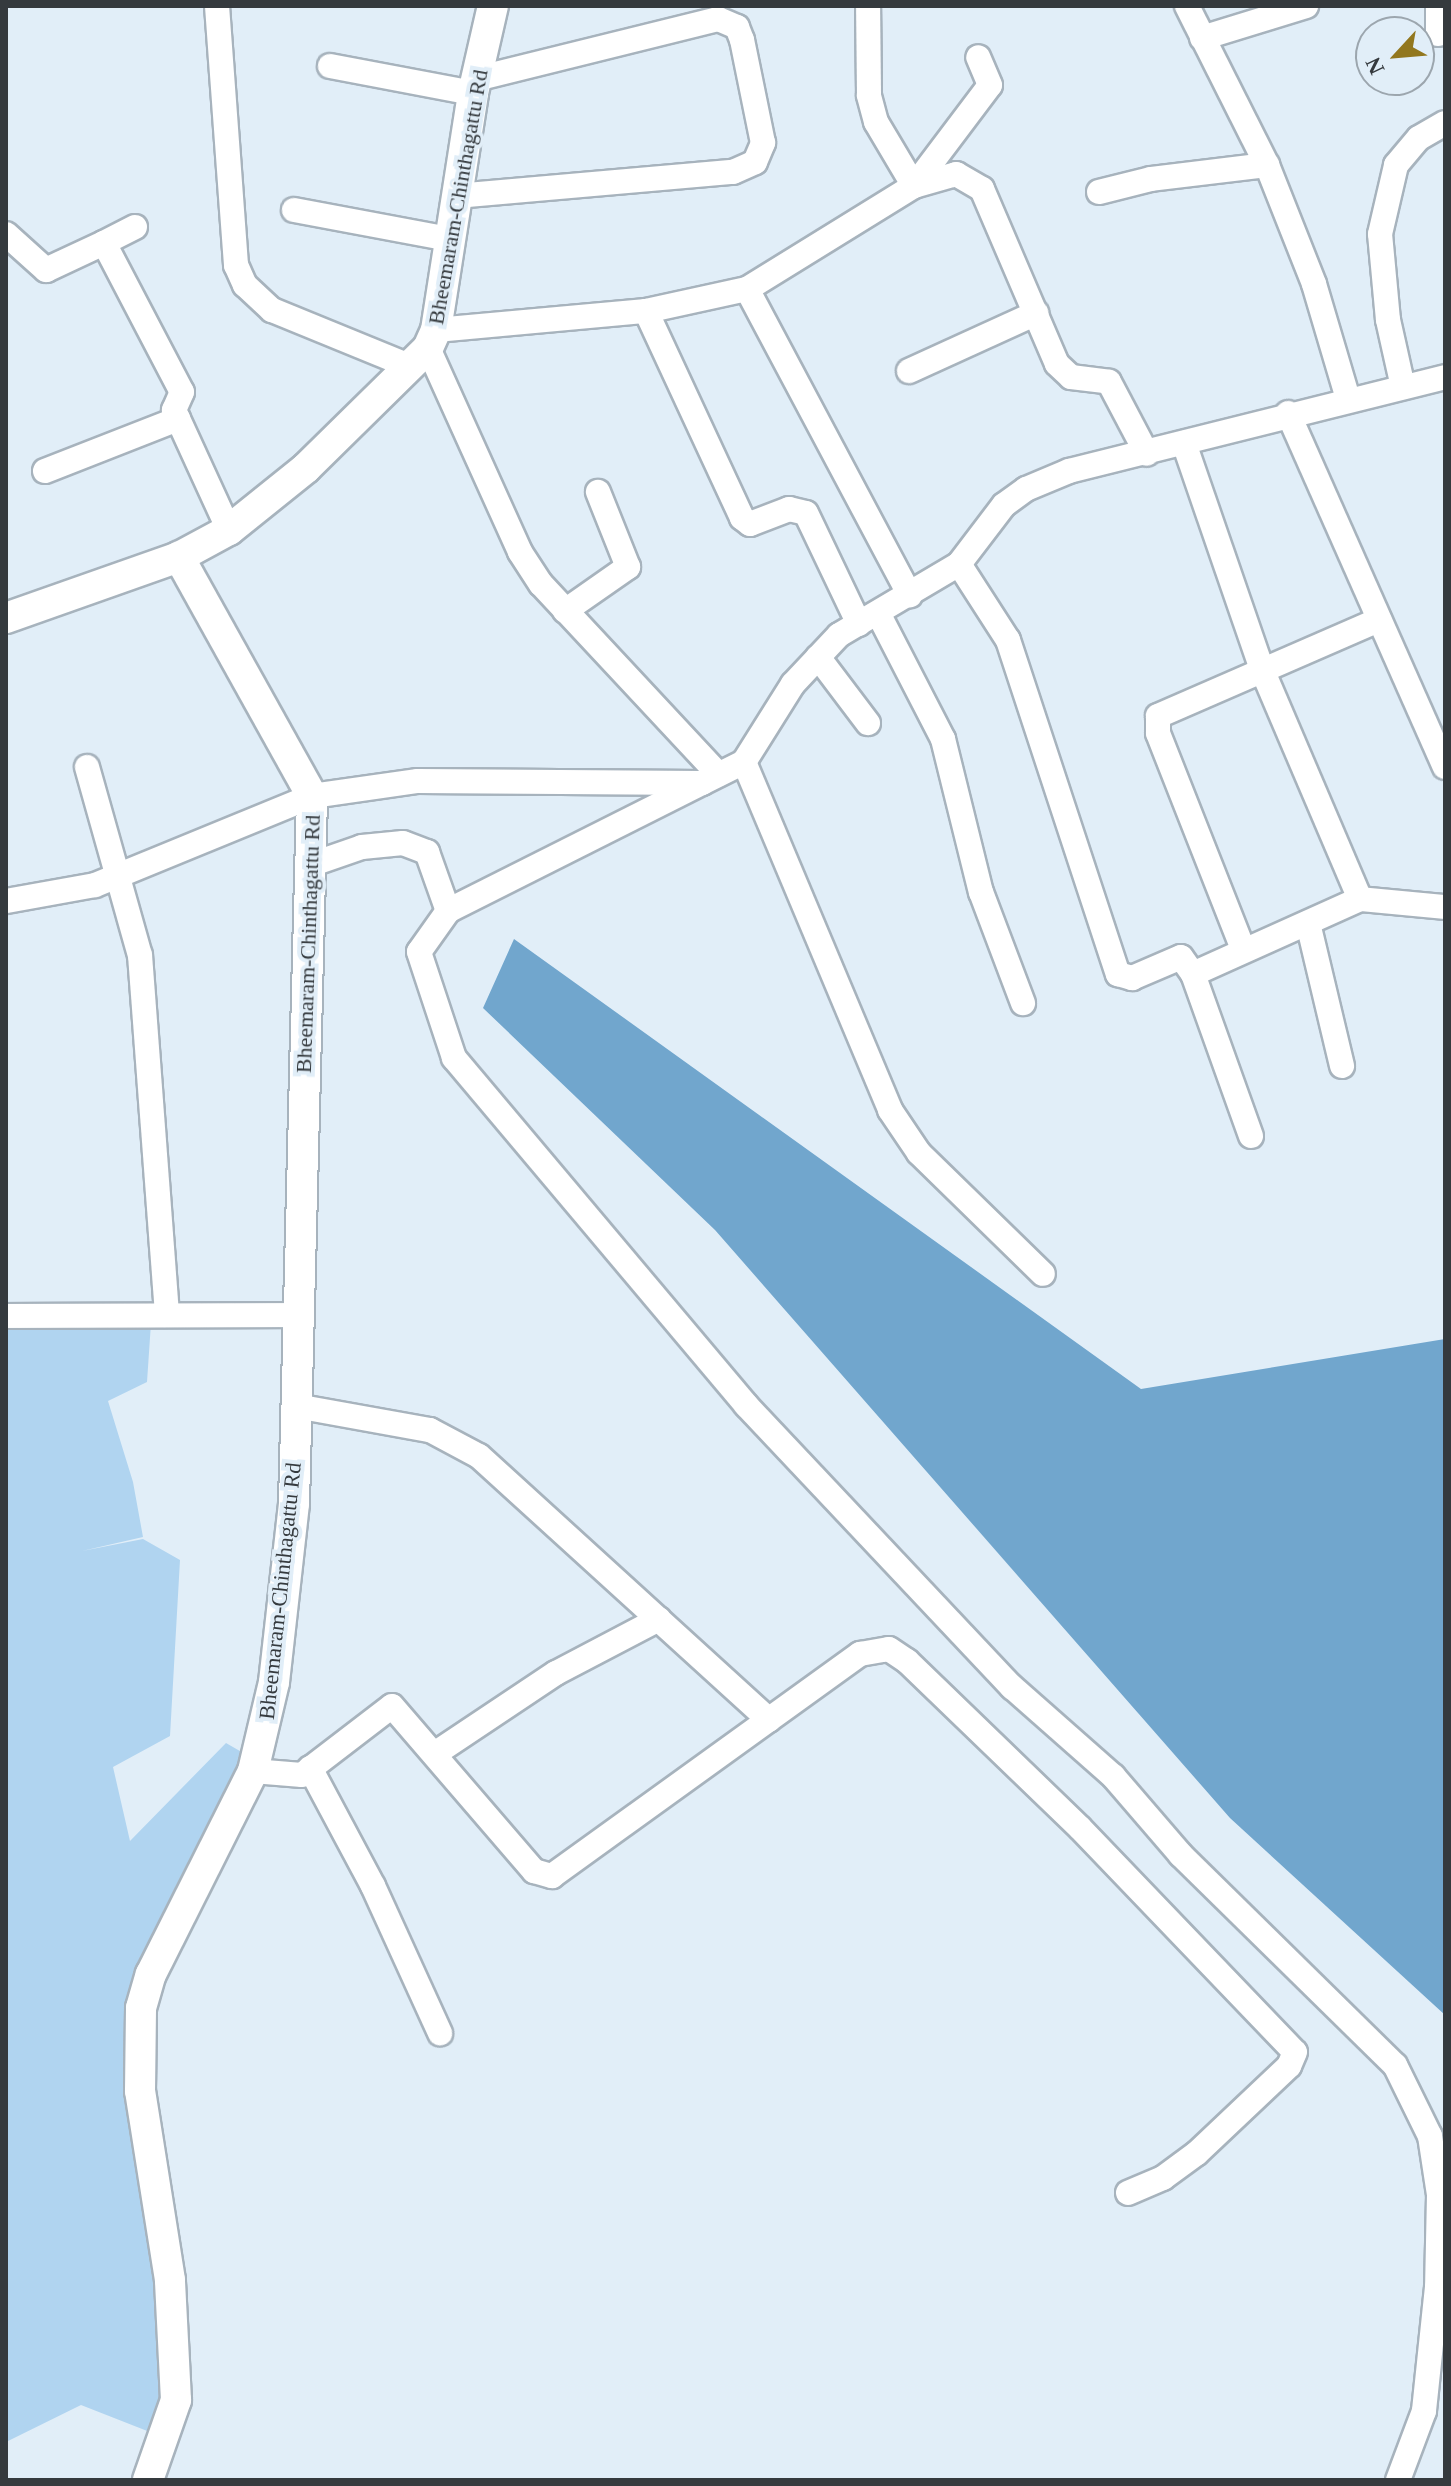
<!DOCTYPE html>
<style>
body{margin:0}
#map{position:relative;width:1451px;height:2486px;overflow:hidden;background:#e1eef8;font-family:"Times New Roman",serif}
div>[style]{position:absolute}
.green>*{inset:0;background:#b0d4f0}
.water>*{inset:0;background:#71a6cd}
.roads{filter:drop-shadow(2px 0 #a7b3bd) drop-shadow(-2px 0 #a7b3bd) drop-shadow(0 2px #a7b3bd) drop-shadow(0 -2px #a7b3bd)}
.minor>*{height:24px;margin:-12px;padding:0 12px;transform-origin:12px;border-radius:12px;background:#fff}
.tertiary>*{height:30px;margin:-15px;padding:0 15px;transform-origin:15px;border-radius:15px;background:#fff}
span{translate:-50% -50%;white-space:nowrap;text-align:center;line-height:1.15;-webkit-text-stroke:8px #e1eef8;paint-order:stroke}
.street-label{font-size:22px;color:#353a3e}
.frame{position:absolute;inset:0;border:8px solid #353a3e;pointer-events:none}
.north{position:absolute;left:1355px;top:16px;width:80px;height:80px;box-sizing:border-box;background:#e1eef8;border:2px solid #9ca6ae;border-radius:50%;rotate:244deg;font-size:22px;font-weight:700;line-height:32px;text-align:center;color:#353a3e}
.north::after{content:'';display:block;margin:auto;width:28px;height:36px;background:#92771e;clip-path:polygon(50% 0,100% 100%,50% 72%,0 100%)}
</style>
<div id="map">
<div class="green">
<i style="clip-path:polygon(6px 1323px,151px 1323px,147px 1382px,108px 1401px,133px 1482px,143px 1537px,82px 1551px,143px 1539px,180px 1560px,170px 1736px,113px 1767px,130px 1841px,226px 1743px,252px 1758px,135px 1999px,171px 2398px,160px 2436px,81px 2405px,6px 2442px)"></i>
</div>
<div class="water">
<i style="clip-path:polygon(514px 939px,1141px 1389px,1445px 1339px,1445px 2015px,1230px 1818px,715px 1230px,483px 1008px)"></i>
</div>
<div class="roads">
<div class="minor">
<i style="left:217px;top:6px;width:260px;rotate:85.8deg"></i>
<i style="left:236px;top:265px;width:22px;rotate:66deg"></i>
<i style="left:245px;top:285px;width:37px;rotate:43deg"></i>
<i style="left:272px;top:310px;width:151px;rotate:22.2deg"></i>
<i style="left:1187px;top:6px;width:178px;rotate:63.3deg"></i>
<i style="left:1267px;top:165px;width:128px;rotate:68.4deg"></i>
<i style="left:1314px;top:284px;width:120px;rotate:73.5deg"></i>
<i style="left:1438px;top:6px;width:28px;rotate:90deg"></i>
<i style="left:1202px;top:38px;width:109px;rotate:-17.1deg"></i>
<i style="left:330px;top:66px;width:146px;rotate:10.7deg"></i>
<i style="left:914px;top:186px;width:44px;rotate:-15.9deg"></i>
<i style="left:956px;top:174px;width:30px;rotate:30deg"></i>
<i style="left:982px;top:189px;width:190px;rotate:66.8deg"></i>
<i style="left:1057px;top:364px;width:19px;rotate:43deg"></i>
<i style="left:1071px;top:377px;width:38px;rotate:7deg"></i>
<i style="left:1109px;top:382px;width:81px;rotate:62.2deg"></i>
<i style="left:914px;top:186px;width:126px;rotate:-53deg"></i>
<i style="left:990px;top:85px;width:30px;rotate:-113deg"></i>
<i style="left:1099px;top:192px;width:54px;rotate:-14deg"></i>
<i style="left:1151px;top:179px;width:117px;rotate:-6.9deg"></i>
<i style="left:456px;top:196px;width:278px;rotate:-5deg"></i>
<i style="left:733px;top:172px;width:24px;rotate:-24deg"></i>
<i style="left:755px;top:162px;width:21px;rotate:-67deg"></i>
<i style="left:763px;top:143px;width:105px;rotate:-101.5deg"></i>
<i style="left:742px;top:40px;width:14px;rotate:-111deg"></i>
<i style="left:737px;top:27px;width:21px;rotate:-157deg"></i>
<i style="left:718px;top:19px;width:246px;rotate:166.1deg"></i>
<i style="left:294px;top:210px;width:158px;rotate:10.6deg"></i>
<i style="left:135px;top:227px;width:35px;rotate:153deg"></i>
<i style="left:104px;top:243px;width:168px;rotate:62.4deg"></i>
<i style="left:182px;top:392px;width:20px;rotate:114deg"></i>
<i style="left:174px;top:410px;width:132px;rotate:65.4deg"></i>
<i style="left:6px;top:234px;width:54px;rotate:42deg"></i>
<i style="left:46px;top:270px;width:64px;rotate:-25deg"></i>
<i style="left:747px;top:289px;width:347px;rotate:62deg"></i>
<i style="left:646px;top:311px;width:228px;rotate:65.1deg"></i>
<i style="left:742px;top:518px;width:10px;rotate:37deg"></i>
<i style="left:750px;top:524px;width:42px;rotate:-21deg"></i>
<i style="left:789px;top:509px;width:17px;rotate:13deg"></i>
<i style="left:806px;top:513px;width:123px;rotate:64.5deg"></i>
<i style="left:436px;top:330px;width:211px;rotate:-5.2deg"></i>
<i style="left:646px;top:311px;width:103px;rotate:-12.3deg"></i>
<i style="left:747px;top:289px;width:196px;rotate:-31.7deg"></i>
<i style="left:914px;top:186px;width:74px;rotate:-120.7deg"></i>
<i style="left:876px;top:122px;width:28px;rotate:-105deg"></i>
<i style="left:869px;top:95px;width:89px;rotate:-90.6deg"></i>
<i style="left:428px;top:348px;width:224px;rotate:65.7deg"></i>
<i style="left:520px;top:552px;width:38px;rotate:57deg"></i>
<i style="left:541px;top:584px;width:260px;rotate:47deg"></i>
<i style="left:909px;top:371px;width:140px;rotate:-24.5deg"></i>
<i style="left:1403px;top:387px;width:69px;rotate:-102.6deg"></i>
<i style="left:1388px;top:320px;width:86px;rotate:-95.3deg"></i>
<i style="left:1380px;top:234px;width:71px;rotate:-76.9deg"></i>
<i style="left:1396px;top:165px;width:35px;rotate:-50deg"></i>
<i style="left:1419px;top:138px;width:30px;rotate:-30deg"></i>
<i style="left:1288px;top:413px;width:387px;rotate:66.1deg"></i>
<i style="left:1184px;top:443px;width:237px;rotate:71deg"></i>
<i style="left:1261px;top:667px;width:252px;rotate:66.9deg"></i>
<i style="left:45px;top:471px;width:143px;rotate:-21.4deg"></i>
<i style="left:959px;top:564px;width:90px;rotate:57.2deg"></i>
<i style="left:1008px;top:640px;width:352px;rotate:71.8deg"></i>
<i style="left:1118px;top:974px;width:15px;rotate:16deg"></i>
<i style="left:1132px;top:978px;width:53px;rotate:-23.2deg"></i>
<i style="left:1181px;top:957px;width:21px;rotate:55deg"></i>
<i style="left:565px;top:611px;width:77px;rotate:-34.9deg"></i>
<i style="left:628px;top:567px;width:81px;rotate:-111.8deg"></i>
<i style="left:878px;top:613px;width:142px;rotate:62.7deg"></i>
<i style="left:943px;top:739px;width:158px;rotate:76.1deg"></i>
<i style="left:981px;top:892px;width:119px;rotate:69.3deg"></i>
<i style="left:818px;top:657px;width:83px;rotate:52.9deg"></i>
<i style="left:744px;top:762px;width:377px;rotate:67.2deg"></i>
<i style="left:890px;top:1110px;width:52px;rotate:56deg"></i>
<i style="left:919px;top:1153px;width:173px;rotate:44.3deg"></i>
<i style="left:87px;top:767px;width:195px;rotate:74.3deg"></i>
<i style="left:140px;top:955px;width:361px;rotate:85.7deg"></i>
<i style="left:702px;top:783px;width:284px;rotate:153.3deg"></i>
<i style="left:448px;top:911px;width:50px;rotate:125.3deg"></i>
<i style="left:419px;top:952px;width:112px;rotate:71.7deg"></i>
<i style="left:454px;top:1058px;width:454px;rotate:49.9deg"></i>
<i style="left:746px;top:1405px;width:388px;rotate:46.7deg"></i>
<i style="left:1012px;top:1687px;width:135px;rotate:41.4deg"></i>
<i style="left:1113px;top:1776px;width:104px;rotate:49.3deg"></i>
<i style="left:1181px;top:1855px;width:300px;rotate:44.5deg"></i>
<i style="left:1395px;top:2065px;width:79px;rotate:63.8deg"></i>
<i style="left:1430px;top:2136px;width:60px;rotate:81.3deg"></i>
<i style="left:1439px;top:2195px;width:92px;rotate:91.2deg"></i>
<i style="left:1437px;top:2287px;width:125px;rotate:96deg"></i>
<i style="left:1424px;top:2411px;width:74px;rotate:110.6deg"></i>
<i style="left:310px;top:865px;width:55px;rotate:-19.1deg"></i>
<i style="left:362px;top:847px;width:41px;rotate:-5.6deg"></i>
<i style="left:403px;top:843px;width:26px;rotate:21deg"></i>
<i style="left:427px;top:852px;width:63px;rotate:70.4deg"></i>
<i style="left:6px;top:901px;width:90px;rotate:-10.2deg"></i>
<i style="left:95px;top:885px;width:235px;rotate:-22.3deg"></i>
<i style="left:312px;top:796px;width:107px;rotate:-8.1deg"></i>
<i style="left:418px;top:781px;width:284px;rotate:0.4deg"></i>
<i style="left:702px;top:783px;width:47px;rotate:-26.6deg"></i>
<i style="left:744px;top:762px;width:92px;rotate:-57.9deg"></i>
<i style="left:793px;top:684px;width:67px;rotate:-46.8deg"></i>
<i style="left:839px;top:635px;width:139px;rotate:-30.6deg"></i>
<i style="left:959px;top:564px;width:74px;rotate:-52.7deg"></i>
<i style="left:1004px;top:505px;width:27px;rotate:-36deg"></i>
<i style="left:1026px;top:489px;width:47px;rotate:-22.7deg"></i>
<i style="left:1069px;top:471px;width:388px;rotate:-14deg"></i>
<i style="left:1308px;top:923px;width:147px;rotate:76.6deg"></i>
<i style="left:1243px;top:949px;width:232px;rotate:-111.5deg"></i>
<i style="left:1158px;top:733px;width:17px;rotate:-90deg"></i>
<i style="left:1158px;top:716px;width:241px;rotate:-23.5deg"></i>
<i style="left:1251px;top:1136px;width:172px;rotate:-109.7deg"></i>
<i style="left:1193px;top:974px;width:183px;rotate:-24.2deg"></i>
<i style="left:1360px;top:899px;width:85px;rotate:5.4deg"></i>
<i style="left:6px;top:1316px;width:293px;rotate:-0.2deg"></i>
<i style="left:296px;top:1406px;width:136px;rotate:10.2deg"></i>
<i style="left:430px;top:1430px;width:55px;rotate:28deg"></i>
<i style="left:479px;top:1456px;width:392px;rotate:42.3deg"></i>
<i style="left:436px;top:1753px;width:144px;rotate:-33.7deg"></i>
<i style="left:556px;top:1673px;width:116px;rotate:-27.7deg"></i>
<i style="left:310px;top:1768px;width:134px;rotate:61.9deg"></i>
<i style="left:373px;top:1886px;width:162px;rotate:65.5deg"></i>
<i style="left:253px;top:1771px;width:49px;rotate:4.7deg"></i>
<i style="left:302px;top:1775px;width:113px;rotate:-37.5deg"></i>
<i style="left:392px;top:1706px;width:218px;rotate:49.3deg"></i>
<i style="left:534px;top:1871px;width:19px;rotate:16deg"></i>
<i style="left:552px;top:1876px;width:380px;rotate:-35.8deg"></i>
<i style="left:860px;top:1654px;width:29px;rotate:-10deg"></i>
<i style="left:889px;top:1649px;width:22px;rotate:34deg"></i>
<i style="left:907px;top:1661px;width:240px;rotate:44deg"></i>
<i style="left:1080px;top:1828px;width:310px;rotate:46.2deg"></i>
<i style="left:1295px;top:2052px;width:15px;rotate:113deg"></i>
<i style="left:1289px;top:2066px;width:127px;rotate:136.6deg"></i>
<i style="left:1197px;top:2153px;width:42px;rotate:143.7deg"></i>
<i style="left:1163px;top:2178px;width:38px;rotate:157deg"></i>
</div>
<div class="tertiary">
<i style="left:6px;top:618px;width:183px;rotate:-19.4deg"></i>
<i style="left:179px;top:557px;width:57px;rotate:-28.4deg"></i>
<i style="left:229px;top:530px;width:99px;rotate:-38.8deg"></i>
<i style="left:306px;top:468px;width:171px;rotate:-44.5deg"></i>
<i style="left:428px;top:348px;width:20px;rotate:-66deg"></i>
<i style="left:436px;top:330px;width:240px;rotate:-81.1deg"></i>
<i style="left:473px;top:93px;width:89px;rotate:-77.1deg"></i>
<i style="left:148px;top:2480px;width:85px;rotate:-70.7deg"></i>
<i style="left:176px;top:2400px;width:120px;rotate:-92.9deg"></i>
<i style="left:170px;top:2280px;width:191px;rotate:-99deg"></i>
<i style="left:140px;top:2091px;width:83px;rotate:-89.3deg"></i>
<i style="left:141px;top:2008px;width:35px;rotate:-74deg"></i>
<i style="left:151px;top:1974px;width:227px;rotate:-63.3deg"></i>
<i style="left:253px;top:1771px;width:91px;rotate:-76.7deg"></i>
<i style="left:274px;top:1682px;width:179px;rotate:-83.6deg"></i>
<i style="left:294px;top:1504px;width:708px;rotate:-88.54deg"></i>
<i style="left:312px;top:796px;width:274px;rotate:-119.1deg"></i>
</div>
</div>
<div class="street-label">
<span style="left:458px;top:197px;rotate:-80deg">Bheemaram-Chinthagattu Rd</span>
<span style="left:308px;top:944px;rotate:-88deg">Bheemaram-Chinthagattu Rd</span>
<span style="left:280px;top:1591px;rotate:-84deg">Bheemaram-Chinthagattu Rd</span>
</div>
<div class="frame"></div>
<div class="north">N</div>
</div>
